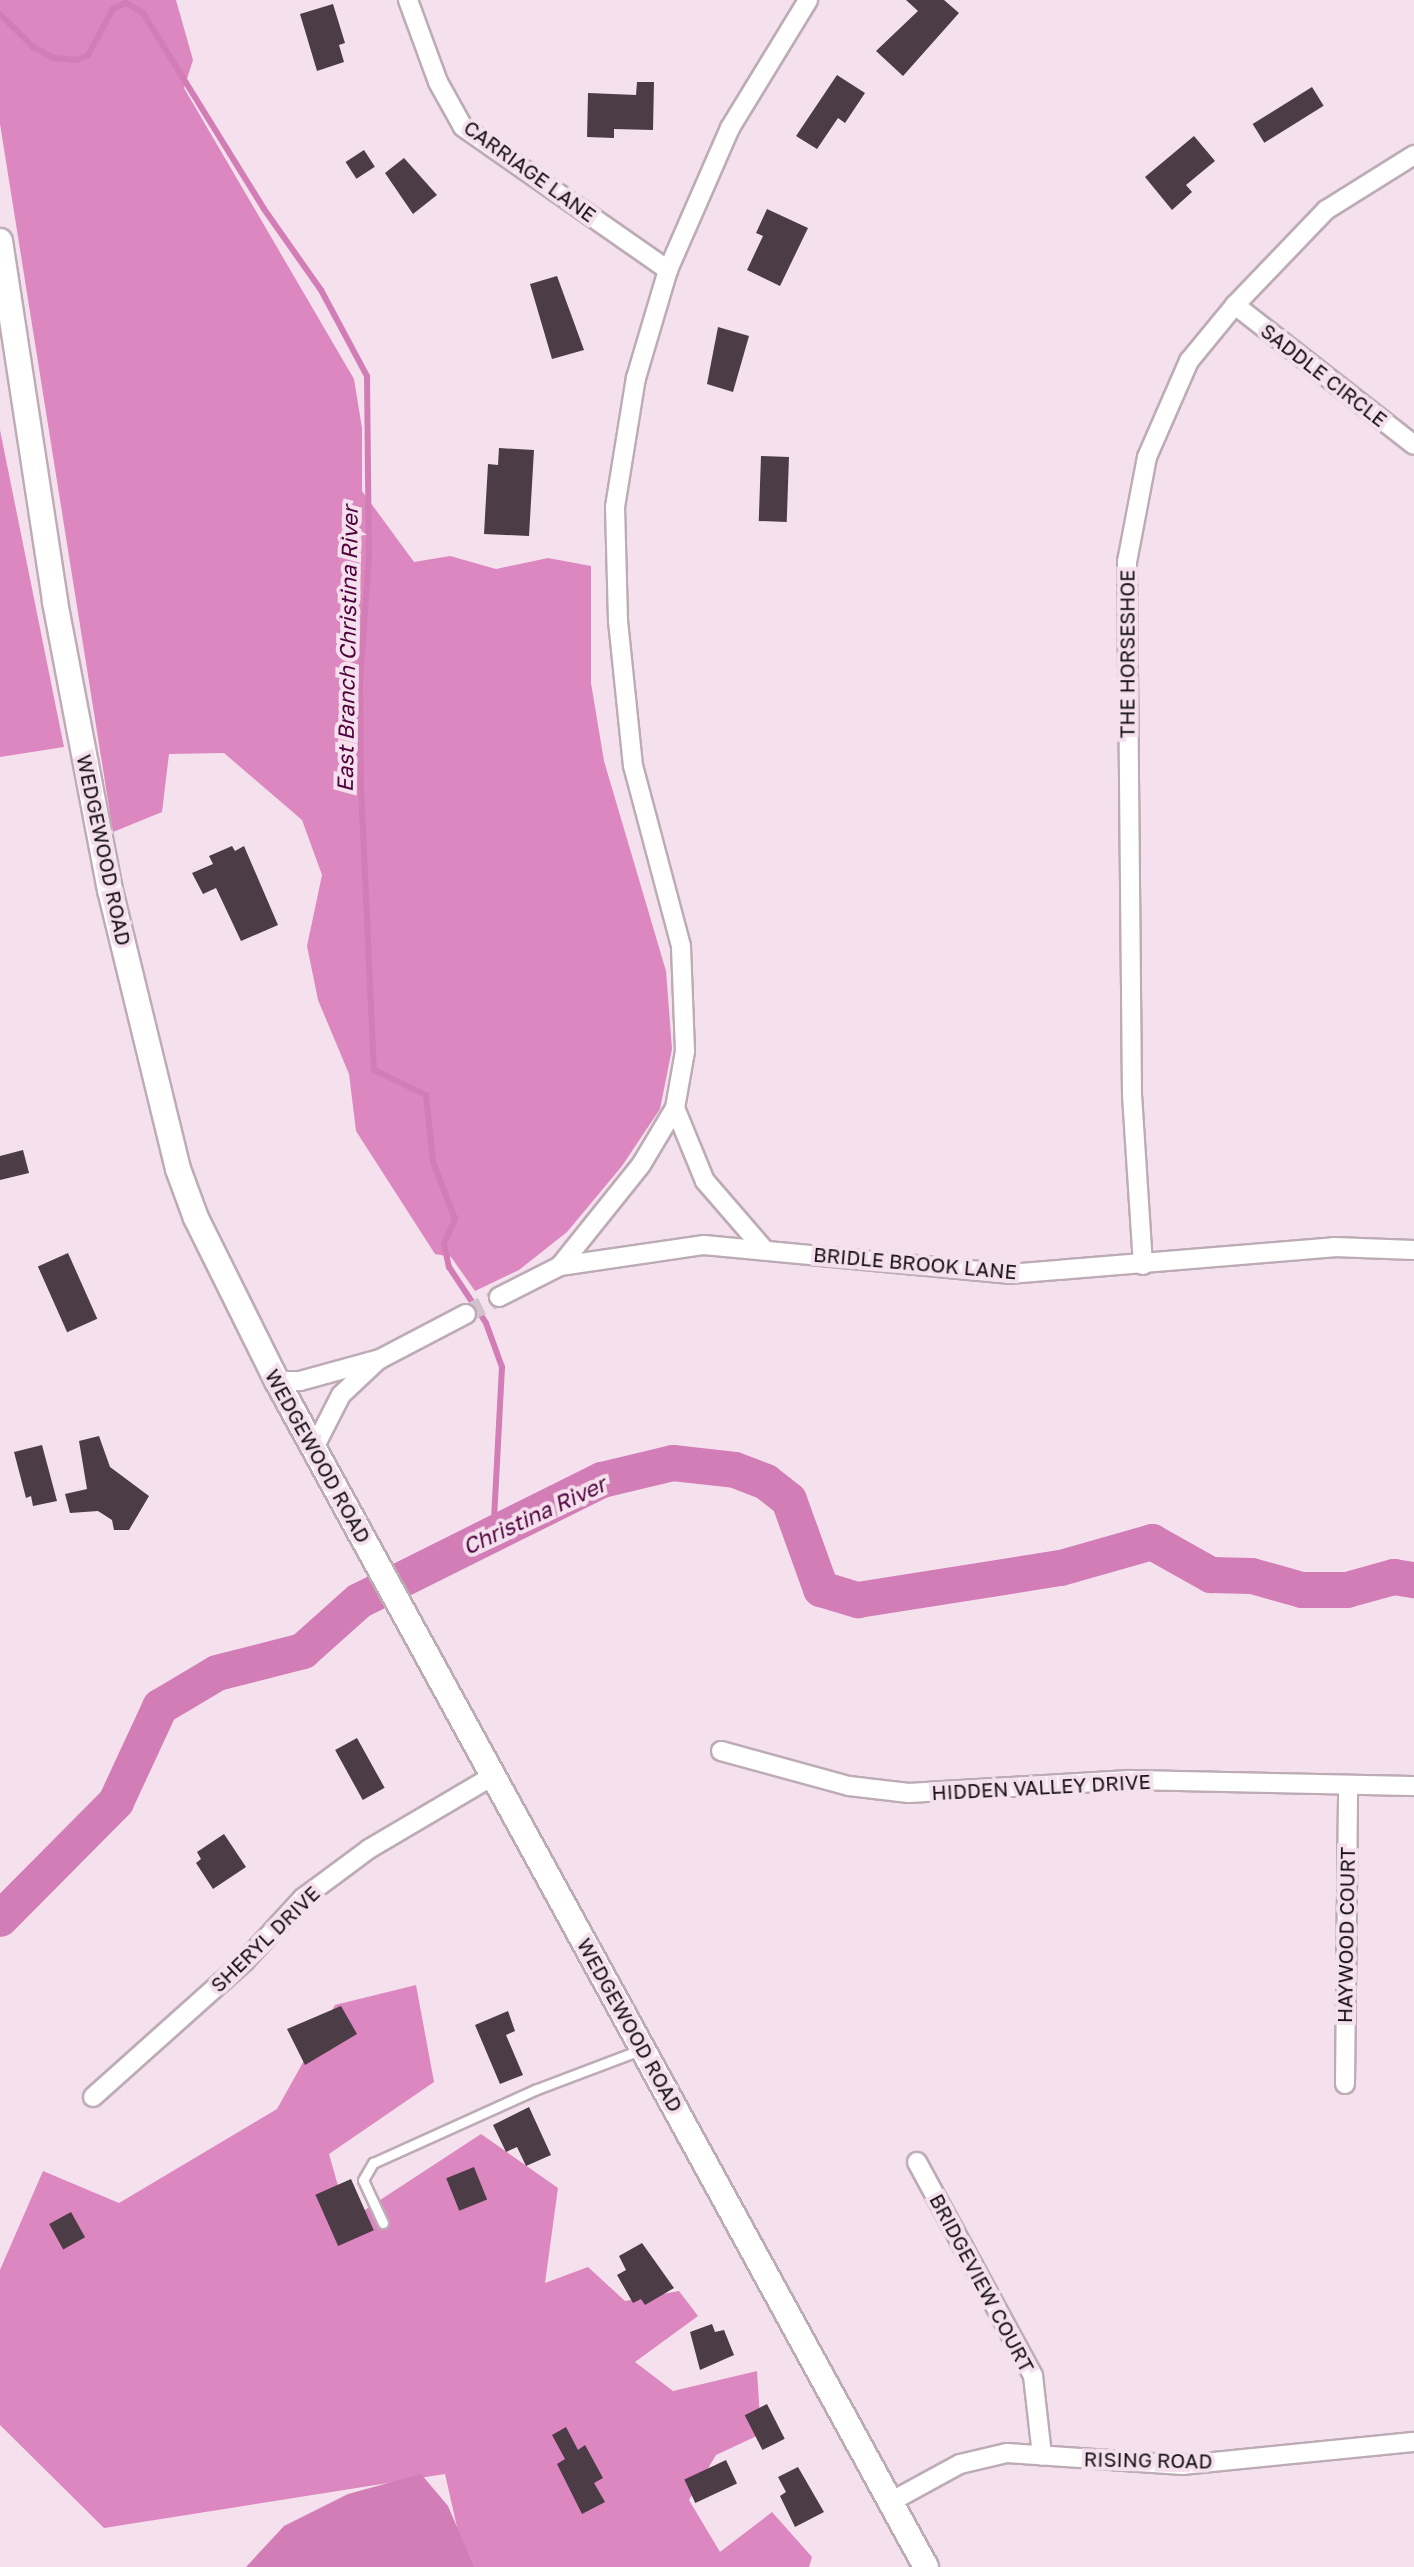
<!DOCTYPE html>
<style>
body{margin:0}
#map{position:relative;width:1414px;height:2567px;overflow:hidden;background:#f4e1ed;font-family:"Golos Text",sans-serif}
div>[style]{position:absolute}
.forest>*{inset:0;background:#dc87c0}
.water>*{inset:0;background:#d27db6}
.stream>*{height:6px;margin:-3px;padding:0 3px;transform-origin:3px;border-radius:3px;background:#d27db6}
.river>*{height:36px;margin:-18px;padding:0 18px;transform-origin:18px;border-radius:18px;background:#d27db6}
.building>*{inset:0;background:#4b3c45;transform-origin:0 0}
.street-tunnel>*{height:18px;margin-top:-9px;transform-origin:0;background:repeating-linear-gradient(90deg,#d3c2cc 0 18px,transparent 0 27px)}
.roads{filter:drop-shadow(2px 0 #bdabb6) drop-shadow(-2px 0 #bdabb6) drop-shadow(0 2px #bdabb6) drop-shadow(0 -2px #bdabb6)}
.lane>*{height:9px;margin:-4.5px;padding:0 4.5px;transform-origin:4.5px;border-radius:4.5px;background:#fff}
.street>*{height:18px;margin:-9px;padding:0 9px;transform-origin:9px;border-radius:9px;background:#fff}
.secondary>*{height:24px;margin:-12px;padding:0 12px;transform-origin:12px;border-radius:12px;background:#fff}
span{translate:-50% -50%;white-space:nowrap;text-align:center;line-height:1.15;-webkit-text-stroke:8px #f4e1ed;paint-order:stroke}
.street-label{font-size:20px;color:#161014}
.water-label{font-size:22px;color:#50023f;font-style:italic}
</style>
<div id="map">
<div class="forest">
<i style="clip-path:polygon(0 0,176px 0,193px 60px,184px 88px,354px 379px,362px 428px,362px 491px,414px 562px,450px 556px,496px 569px,548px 558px,591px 566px,591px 683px,604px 761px,666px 971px,672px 1049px,660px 1109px,622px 1166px,567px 1232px,519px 1270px,475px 1291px,451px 1257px,435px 1254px,356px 1131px,349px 1074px,318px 1000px,307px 946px,322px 875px,302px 820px,224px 753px,169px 754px,162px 812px,113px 832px,0 124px)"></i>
<i style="clip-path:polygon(0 430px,64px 747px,0 757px)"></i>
<i style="clip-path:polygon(416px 1985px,434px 2082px,329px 2154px,348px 2221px,481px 2134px,558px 2188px,545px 2283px,588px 2267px,625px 2301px,679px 2291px,698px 2316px,635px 2362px,673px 2391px,757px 2371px,761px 2434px,716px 2455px,689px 2500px,720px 2552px,772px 2512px,812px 2557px,809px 2567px,466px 2567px,445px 2474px,104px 2528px,0 2425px,0 2270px,43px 2171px,119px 2203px,277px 2109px,335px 2005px)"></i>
</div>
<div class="water">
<i style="clip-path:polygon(421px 2474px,448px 2506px,474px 2567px,246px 2567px,284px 2526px,348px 2494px)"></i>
</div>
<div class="stream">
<i style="left:0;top:14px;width:47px;rotate:45deg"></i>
<i style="left:33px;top:47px;width:24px;rotate:28deg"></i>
<i style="left:54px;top:58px;width:23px;rotate:5deg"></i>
<i style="left:77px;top:60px;width:12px;rotate:-24deg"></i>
<i style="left:88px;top:55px;width:52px;rotate:-61.5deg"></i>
<i style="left:113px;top:9px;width:14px;rotate:-25deg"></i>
<i style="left:126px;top:3px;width:20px;rotate:30deg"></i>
<i style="left:143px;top:13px;width:230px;rotate:58.3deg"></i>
<i style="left:264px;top:209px;width:99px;rotate:54.9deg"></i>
<i style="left:321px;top:290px;width:98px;rotate:61.9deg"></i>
<i style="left:367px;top:376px;width:180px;rotate:89.4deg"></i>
<i style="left:369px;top:556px;width:125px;rotate:94.1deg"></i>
<i style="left:360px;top:681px;width:106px;rotate:89.5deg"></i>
<i style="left:361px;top:787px;width:283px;rotate:87.4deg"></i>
<i style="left:374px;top:1070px;width:58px;rotate:25.7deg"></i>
<i style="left:426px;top:1095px;width:67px;rotate:84deg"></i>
<i style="left:433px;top:1162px;width:61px;rotate:68.9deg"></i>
<i style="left:455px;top:1219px;width:27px;rotate:114deg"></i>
<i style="left:444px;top:1244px;width:24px;rotate:78deg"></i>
<i style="left:449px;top:1267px;width:67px;rotate:56.5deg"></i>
<i style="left:486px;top:1323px;width:47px;rotate:70deg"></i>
<i style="left:502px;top:1367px;width:169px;rotate:93deg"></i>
</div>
<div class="river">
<i style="left:0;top:1919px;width:165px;rotate:-45.2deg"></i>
<i style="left:116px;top:1802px;width:105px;rotate:-65.1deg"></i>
<i style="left:160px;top:1707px;width:66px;rotate:-30.8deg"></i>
<i style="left:217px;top:1673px;width:89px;rotate:-14.3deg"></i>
<i style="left:303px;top:1651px;width:75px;rotate:-41.8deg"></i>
<i style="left:359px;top:1601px;width:271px;rotate:-26.5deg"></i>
<i style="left:602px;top:1480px;width:73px;rotate:-13.5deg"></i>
<i style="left:673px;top:1463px;width:62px;rotate:6.4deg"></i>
<i style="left:735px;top:1470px;width:33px;rotate:21deg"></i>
<i style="left:766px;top:1482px;width:29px;rotate:38deg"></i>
<i style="left:789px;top:1500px;width:95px;rotate:70.2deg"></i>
<i style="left:821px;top:1589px;width:39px;rotate:17deg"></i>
<i style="left:858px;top:1600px;width:206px;rotate:-9deg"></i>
<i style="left:1061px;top:1568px;width:95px;rotate:-15.9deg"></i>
<i style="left:1152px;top:1542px;width:68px;rotate:29.2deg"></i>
<i style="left:1211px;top:1575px;width:41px;rotate:1.4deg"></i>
<i style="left:1252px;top:1576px;width:52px;rotate:15.6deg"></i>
<i style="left:1302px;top:1590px;width:45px"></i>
<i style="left:1347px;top:1590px;width:49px;rotate:-15.5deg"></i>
<i style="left:1394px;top:1577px;width:20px;rotate:9deg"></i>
</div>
<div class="building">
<i style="clip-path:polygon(906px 0,944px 0,959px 13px,903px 76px,876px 51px,918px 11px)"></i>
<i style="clip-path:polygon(333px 4px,345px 43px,339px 45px,344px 62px,317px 71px,300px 14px)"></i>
<i style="clip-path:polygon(837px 75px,865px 93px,845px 123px,838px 118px,817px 149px,796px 136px)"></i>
<i style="clip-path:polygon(637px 82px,654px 82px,653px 130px,614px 129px,614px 138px,587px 137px,588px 93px,636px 95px)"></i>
<i style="left:1312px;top:87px;width:22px;height:70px;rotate:58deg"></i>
<i style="clip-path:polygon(1194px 136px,1215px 161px,1186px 185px,1192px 192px,1172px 210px,1145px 177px)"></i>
<i style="left:364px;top:150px;width:20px;height:22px;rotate:57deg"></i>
<i style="clip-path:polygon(404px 158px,437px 195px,413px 214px,385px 173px)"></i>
<i style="clip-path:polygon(767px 209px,808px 228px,780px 286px,747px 270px,763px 236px,756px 233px)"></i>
<i style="clip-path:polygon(557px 276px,584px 350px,552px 359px,530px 284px)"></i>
<i style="clip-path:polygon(718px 327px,749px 336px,733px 392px,707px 384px)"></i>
<i style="clip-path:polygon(499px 448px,534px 450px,529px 536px,484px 534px,488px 464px,498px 465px)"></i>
<i style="left:761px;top:456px;width:28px;height:65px;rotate:2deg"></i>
<i style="clip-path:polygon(232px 846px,235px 851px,244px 846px,278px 925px,241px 941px,216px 888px,203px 894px,192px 873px,213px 864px,209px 856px)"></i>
<i style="clip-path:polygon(23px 1150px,29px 1173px,0 1180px,0 1156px)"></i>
<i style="left:68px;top:1253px;width:72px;height:33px;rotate:66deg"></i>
<i style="clip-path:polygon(99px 1436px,110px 1467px,149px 1496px,129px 1530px,114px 1530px,112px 1520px,98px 1511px,70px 1513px,65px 1494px,87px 1489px,79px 1441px)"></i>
<i style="clip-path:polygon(42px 1445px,57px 1501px,33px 1506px,31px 1496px,26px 1498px,14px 1452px)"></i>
<i style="left:357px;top:1738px;width:57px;height:25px;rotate:61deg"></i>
<i style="clip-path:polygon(224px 1834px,246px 1867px,213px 1889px,196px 1863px,201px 1859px,197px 1852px)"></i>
<i style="clip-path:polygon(341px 2006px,357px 2034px,305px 2065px,287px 2029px)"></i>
<i style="clip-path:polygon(508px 2011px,515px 2031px,506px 2035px,523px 2075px,500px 2084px,475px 2025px)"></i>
<i style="clip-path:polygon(529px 2107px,551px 2155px,526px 2166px,517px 2147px,506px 2152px,493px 2125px)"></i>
<i style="left:474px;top:2167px;width:35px;height:30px;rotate:68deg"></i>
<i style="left:351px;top:2179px;width:56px;height:39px;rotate:66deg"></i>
<i style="left:71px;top:2212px;width:29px;height:25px;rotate:61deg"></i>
<i style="clip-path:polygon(642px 2243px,674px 2288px,645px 2305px,641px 2299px,633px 2303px,617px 2275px,626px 2270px,619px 2256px)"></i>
<i style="clip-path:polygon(712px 2324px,715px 2332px,724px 2330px,734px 2355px,700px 2370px,690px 2332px)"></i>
<i style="left:767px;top:2404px;width:39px;height:25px;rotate:63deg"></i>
<i style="clip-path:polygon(566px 2427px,578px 2450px,585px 2445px,603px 2478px,594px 2483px,605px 2502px,582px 2514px,557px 2464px,565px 2459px,552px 2435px)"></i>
<i style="left:726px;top:2460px;width:26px;height:46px;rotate:65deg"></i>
<i style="clip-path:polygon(798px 2467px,824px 2512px,795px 2527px,780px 2496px,786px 2492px,778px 2477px)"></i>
</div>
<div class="street-tunnel">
<i style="left:466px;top:1314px;width:37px;rotate:-27deg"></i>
</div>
<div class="roads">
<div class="lane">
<i style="left:383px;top:2223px;width:47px;rotate:-114.9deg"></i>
<i style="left:363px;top:2180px;width:20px;rotate:-60deg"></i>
<i style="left:373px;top:2163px;width:180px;rotate:-24.3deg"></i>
<i style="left:537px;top:2089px;width:110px;rotate:-20.7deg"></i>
</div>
<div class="street">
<i style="left:408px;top:0;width:87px;rotate:69.9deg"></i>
<i style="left:438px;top:82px;width:51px;rotate:60.9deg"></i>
<i style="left:463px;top:127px;width:250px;rotate:34.9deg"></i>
<i style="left:1235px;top:305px;width:227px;rotate:38deg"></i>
<i style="left:675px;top:1108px;width:79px;rotate:67.7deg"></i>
<i style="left:705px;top:1181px;width:90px;rotate:49.1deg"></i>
<i style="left:1143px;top:1265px;width:170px;rotate:-93.7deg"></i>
<i style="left:1132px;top:1095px;width:533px;rotate:-90.54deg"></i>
<i style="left:1127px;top:562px;width:107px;rotate:-79.2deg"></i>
<i style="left:1147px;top:457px;width:105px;rotate:-66.4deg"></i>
<i style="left:1189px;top:361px;width:72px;rotate:-50.6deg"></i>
<i style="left:1235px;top:305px;width:132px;rotate:-46.2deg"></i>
<i style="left:1326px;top:210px;width:104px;rotate:-32deg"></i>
<i style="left:560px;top:1266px;width:146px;rotate:-8.3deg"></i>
<i style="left:704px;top:1245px;width:306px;rotate:5.4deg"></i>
<i style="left:1009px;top:1274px;width:326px;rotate:-4.7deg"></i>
<i style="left:1334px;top:1247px;width:80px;rotate:2.1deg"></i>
<i style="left:499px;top:1297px;width:68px;rotate:-26.9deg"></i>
<i style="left:560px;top:1266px;width:129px;rotate:-51.3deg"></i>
<i style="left:641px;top:1165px;width:66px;rotate:-59.2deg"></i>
<i style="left:675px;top:1108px;width:58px;rotate:-80deg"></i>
<i style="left:685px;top:1051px;width:105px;rotate:-92.2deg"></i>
<i style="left:681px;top:946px;width:186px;rotate:-104.9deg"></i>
<i style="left:633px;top:766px;width:146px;rotate:-95.9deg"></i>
<i style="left:618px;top:621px;width:114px;rotate:-91.5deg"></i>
<i style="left:615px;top:507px;width:131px;rotate:-80.8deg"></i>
<i style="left:636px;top:378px;width:113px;rotate:-73.5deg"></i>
<i style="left:668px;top:270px;width:155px;rotate:-66.4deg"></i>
<i style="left:730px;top:128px;width:150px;rotate:-58.6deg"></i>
<i style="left:277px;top:1381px;width:23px"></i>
<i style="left:300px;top:1381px;width:83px;rotate:-15.4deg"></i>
<i style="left:380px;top:1359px;width:97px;rotate:-27.6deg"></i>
<i style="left:314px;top:1448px;width:59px;rotate:-63deg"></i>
<i style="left:341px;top:1395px;width:50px;rotate:-43.4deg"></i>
<i style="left:721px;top:1751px;width:133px;rotate:15.3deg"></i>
<i style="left:849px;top:1786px;width:60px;rotate:6.7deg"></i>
<i style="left:909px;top:1793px;width:221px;rotate:-3.4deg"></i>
<i style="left:1130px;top:1780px;width:284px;rotate:1.2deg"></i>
<i style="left:1345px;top:2084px;width:298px;rotate:-89.4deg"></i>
<i style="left:93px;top:2097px;width:204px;rotate:-41.8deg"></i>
<i style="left:245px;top:1961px;width:86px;rotate:-47.4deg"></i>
<i style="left:303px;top:1898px;width:82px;rotate:-36.6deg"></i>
<i style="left:369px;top:1849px;width:144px;rotate:-30.5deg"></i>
<i style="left:917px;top:2162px;width:243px;rotate:61.5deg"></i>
<i style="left:1033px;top:2376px;width:80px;rotate:83.5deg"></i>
<i style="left:892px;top:2501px;width:77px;rotate:-28.6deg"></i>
<i style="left:960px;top:2464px;width:48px;rotate:-13.2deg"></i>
<i style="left:1007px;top:2453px;width:176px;rotate:3.9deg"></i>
<i style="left:1183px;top:2465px;width:232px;rotate:-5.7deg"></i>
</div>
<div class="secondary">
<i style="left:0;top:241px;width:365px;rotate:81.3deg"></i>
<i style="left:55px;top:602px;width:293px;rotate:79.2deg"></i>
<i style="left:110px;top:890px;width:287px;rotate:76.3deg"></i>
<i style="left:178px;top:1169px;width:52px;rotate:69.8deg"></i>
<i style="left:196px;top:1218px;width:182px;rotate:63.6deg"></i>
<i style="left:277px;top:1381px;width:1352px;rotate:61.31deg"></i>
</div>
</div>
<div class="street-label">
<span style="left:530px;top:171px;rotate:36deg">CARRIAGE LANE</span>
<span style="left:1324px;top:375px;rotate:38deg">SADDLE CIRCLE</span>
<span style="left:1127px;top:654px;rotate:-90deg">THE HORSESHOE</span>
<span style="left:104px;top:850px;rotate:78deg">WEDGEWOOD ROAD</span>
<span style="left:915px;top:1263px;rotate:5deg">BRIDLE BROOK LANE</span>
<span style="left:318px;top:1456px;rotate:61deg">WEDGEWOOD ROAD</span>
<span style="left:1041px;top:1787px;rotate:-3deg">HIDDEN VALLEY DRIVE</span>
<span style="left:1346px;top:1935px;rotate:-89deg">HAYWOOD COURT</span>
<span style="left:265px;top:1939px;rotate:-44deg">SHERYL DRIVE</span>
<span style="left:630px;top:2025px;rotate:61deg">WEDGEWOOD ROAD</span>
<span style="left:982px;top:2283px;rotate:62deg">BRIDGEVIEW COURT</span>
<span style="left:1148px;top:2460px;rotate:1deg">RISING ROAD</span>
</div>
<div class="water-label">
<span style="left:347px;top:649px;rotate:-89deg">East Branch Christina River</span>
<span style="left:534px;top:1515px;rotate:-25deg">Christina River</span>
</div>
</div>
